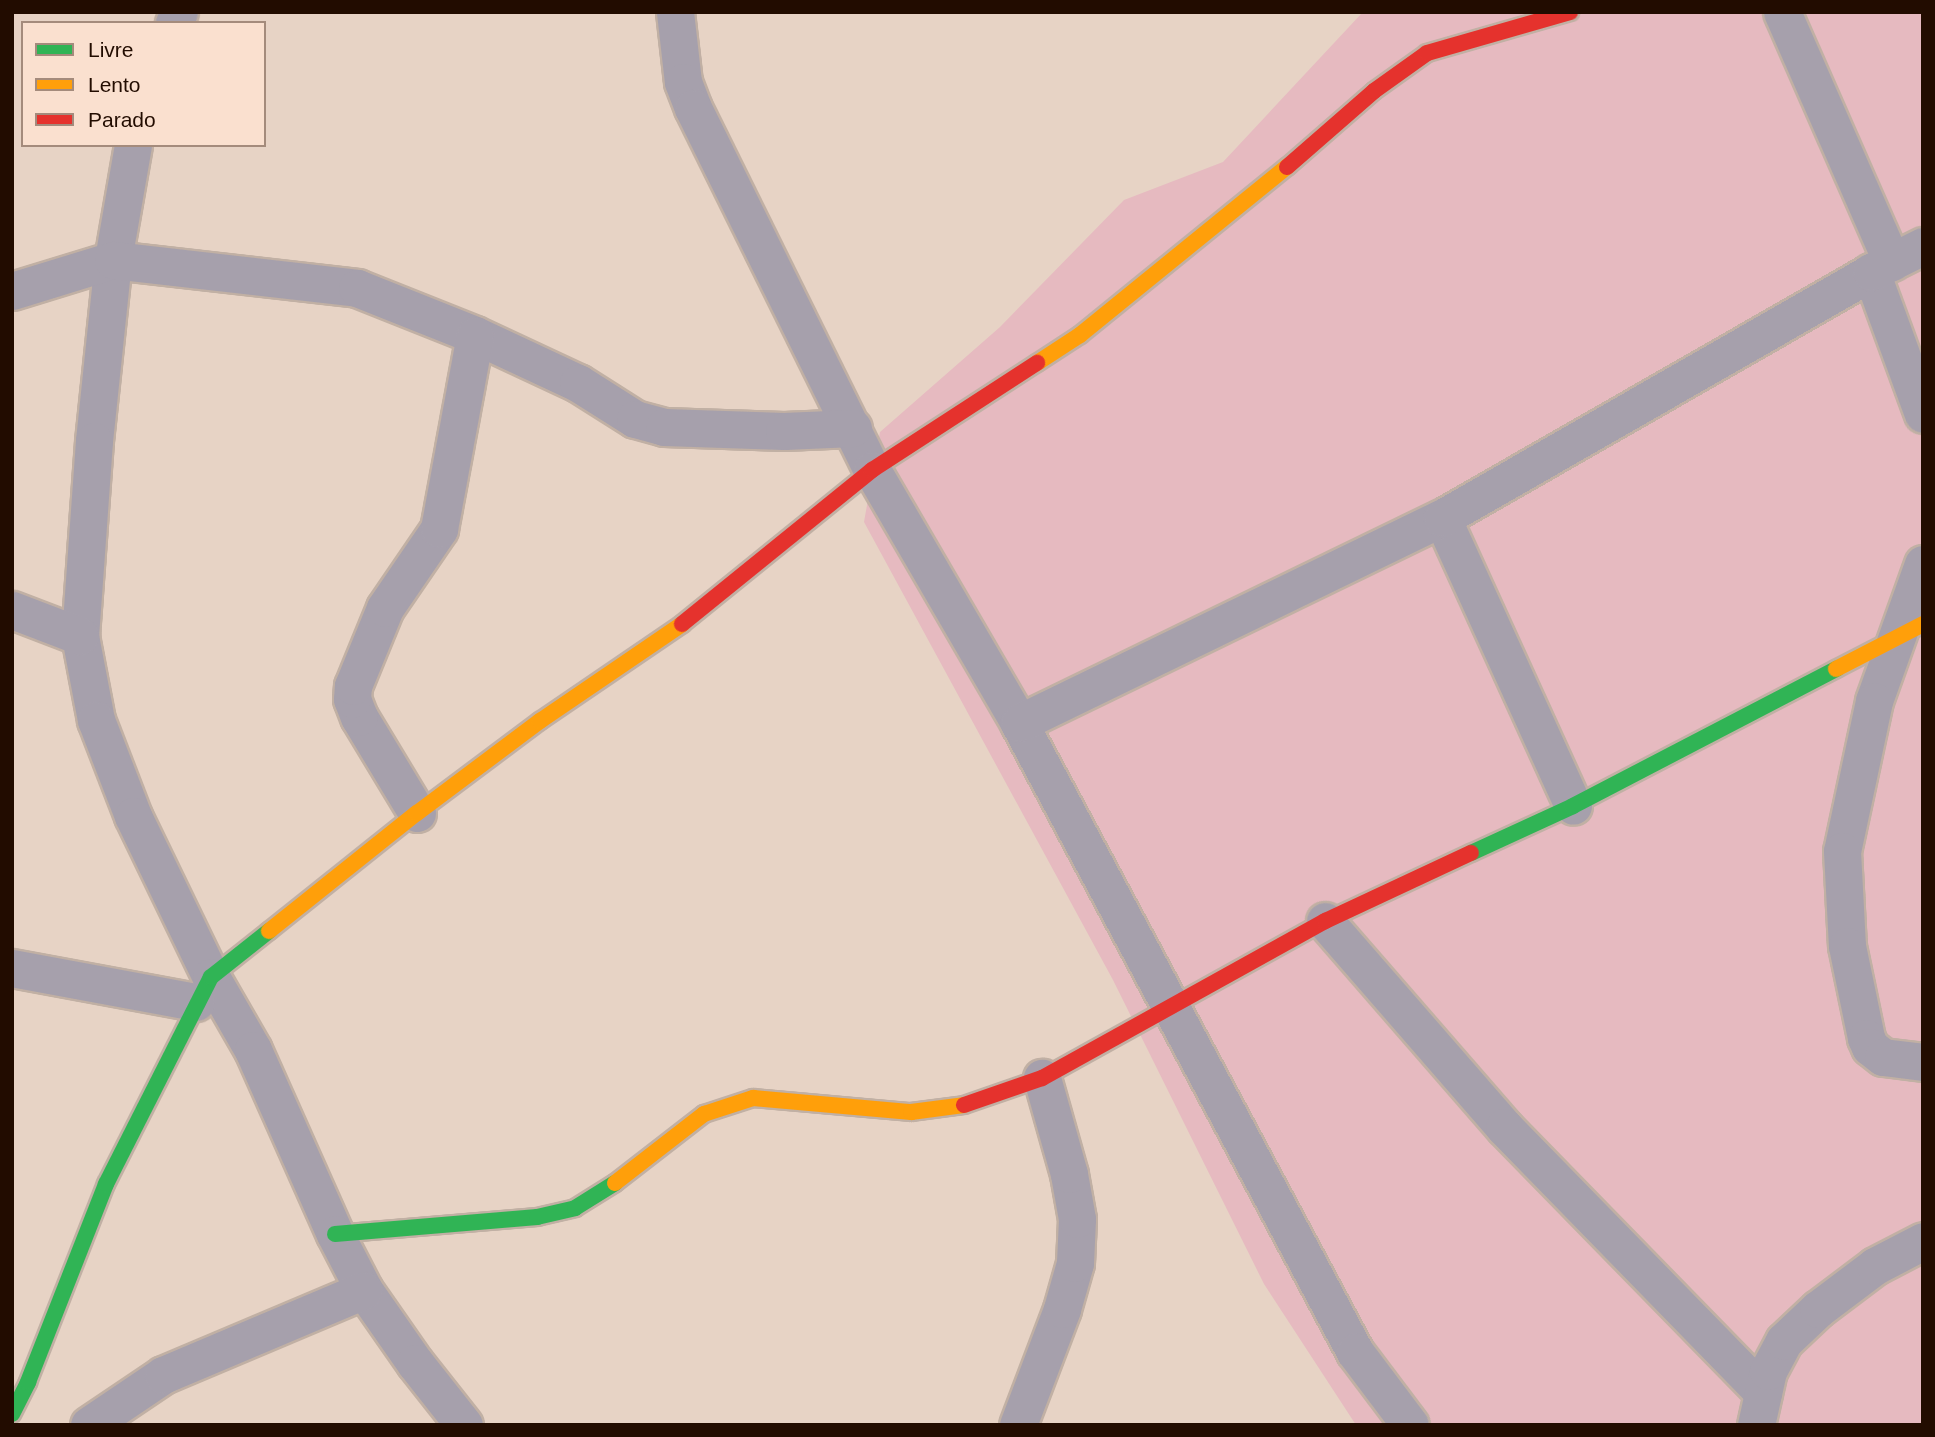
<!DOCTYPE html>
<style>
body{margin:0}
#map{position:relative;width:1935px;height:1437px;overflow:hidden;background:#e7d3c5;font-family:Arial,sans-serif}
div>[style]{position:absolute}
.green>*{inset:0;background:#e6bac0}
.roads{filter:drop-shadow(2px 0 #c1b0a4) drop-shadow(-2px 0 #c1b0a4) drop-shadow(0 2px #c1b0a4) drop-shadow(0 -2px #c1b0a4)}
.street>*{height:37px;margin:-18.5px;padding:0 18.5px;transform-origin:18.5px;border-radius:18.5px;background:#a6a0ac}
.fast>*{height:16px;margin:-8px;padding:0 8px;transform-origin:8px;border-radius:8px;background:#30b455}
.slow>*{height:16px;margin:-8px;padding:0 8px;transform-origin:8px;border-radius:8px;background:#ff9f0a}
.jam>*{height:16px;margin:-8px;padding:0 8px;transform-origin:8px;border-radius:8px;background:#e5322d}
span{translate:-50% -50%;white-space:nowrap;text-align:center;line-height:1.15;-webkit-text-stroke:6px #fae0cf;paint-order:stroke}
.frame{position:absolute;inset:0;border:14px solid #220c00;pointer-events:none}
.legend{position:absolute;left:21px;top:21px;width:245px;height:126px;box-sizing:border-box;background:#fae0cf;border:2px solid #a48b7c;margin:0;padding:9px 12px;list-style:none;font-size:21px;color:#220c00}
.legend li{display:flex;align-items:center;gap:14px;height:35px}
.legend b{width:35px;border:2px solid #a48b7c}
</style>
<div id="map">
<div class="green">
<i style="clip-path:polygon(1923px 12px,1923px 1425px,1356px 1425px,1264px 1284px,1113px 980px,864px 522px,880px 432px,1000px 327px,1124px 200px,1223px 162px,1362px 13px)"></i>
</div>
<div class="roads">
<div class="street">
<i style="left:675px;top:12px;width:70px;rotate:83.5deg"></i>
<i style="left:683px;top:82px;width:28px;rotate:69deg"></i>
<i style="left:693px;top:108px;width:404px;rotate:63.7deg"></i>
<i style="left:872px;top:470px;width:293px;rotate:59.8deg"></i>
<i style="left:1019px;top:723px;width:713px;rotate:61.89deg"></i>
<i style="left:1355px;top:1352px;width:91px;rotate:53deg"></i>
<i style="left:1782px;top:12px;width:273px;rotate:66.3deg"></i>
<i style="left:174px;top:23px;width:12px;rotate:-66deg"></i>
<i style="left:133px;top:145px;width:117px;rotate:99.9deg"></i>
<i style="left:113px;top:260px;width:182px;rotate:96deg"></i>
<i style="left:94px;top:441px;width:196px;rotate:94.1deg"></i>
<i style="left:80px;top:636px;width:86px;rotate:79.2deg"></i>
<i style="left:96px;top:720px;width:103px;rotate:68.9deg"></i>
<i style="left:133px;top:816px;width:179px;rotate:64.2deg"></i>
<i style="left:211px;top:977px;width:84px;rotate:60.1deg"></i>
<i style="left:253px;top:1050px;width:201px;rotate:66deg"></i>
<i style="left:335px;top:1234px;width:63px;rotate:62.6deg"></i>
<i style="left:364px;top:1290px;width:89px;rotate:55.1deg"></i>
<i style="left:415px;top:1363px;width:79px;rotate:51.7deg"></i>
<i style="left:1871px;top:272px;width:151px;rotate:69.9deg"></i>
<i style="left:12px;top:291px;width:106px;rotate:-17.1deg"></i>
<i style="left:113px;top:260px;width:246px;rotate:6.5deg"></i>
<i style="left:357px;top:288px;width:127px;rotate:21.7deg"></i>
<i style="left:475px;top:335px;width:114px;rotate:25deg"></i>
<i style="left:578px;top:383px;width:67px;rotate:32.3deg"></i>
<i style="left:635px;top:419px;width:30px;rotate:15deg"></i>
<i style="left:664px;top:427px;width:120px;rotate:1.9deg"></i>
<i style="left:784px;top:431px;width:69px;rotate:-2.5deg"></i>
<i style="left:1442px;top:518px;width:316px;rotate:65.5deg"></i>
<i style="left:1923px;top:564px;width:145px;rotate:109.7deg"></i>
<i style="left:1874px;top:701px;width:153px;rotate:102deg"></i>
<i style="left:1842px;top:851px;width:95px;rotate:87deg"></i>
<i style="left:1847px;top:946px;width:94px;rotate:78.3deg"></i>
<i style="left:1866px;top:1038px;width:10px;rotate:66deg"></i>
<i style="left:1870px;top:1047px;width:16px;rotate:38deg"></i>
<i style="left:1883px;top:1057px;width:40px;rotate:7.1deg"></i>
<i style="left:12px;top:610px;width:73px;rotate:20.9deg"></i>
<i style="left:1019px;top:723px;width:470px;rotate:-25.9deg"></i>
<i style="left:1442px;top:518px;width:495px;rotate:-29.8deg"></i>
<i style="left:1871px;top:272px;width:58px;rotate:-26.6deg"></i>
<i style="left:417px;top:813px;width:112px;rotate:-121.1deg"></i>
<i style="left:359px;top:717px;width:19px;rotate:-111deg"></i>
<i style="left:352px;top:699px;width:13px;rotate:-86deg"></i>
<i style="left:353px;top:686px;width:84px;rotate:-67.7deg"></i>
<i style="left:385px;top:608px;width:96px;rotate:-55.6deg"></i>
<i style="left:439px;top:529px;width:197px;rotate:-79.5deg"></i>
<i style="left:1325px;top:921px;width:273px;rotate:49deg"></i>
<i style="left:1504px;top:1127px;width:371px;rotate:45.7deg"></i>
<i style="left:12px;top:968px;width:187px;rotate:10.5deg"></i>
<i style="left:89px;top:1425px;width:89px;rotate:-34deg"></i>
<i style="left:163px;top:1375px;width:218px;rotate:-22.9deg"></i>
<i style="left:1018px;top:1425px;width:124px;rotate:-69.2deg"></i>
<i style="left:1062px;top:1309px;width:48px;rotate:-74.2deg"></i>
<i style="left:1075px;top:1263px;width:44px;rotate:-87.4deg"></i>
<i style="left:1077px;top:1219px;width:46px;rotate:-100.1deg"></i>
<i style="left:1069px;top:1174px;width:100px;rotate:-105.7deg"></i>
<i style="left:1756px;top:1425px;width:55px;rotate:-77.5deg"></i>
<i style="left:1768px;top:1371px;width:34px;rotate:-62deg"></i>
<i style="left:1784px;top:1341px;width:47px;rotate:-43.3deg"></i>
<i style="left:1818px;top:1309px;width:71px;rotate:-37deg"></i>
<i style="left:1875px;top:1266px;width:54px;rotate:-27.5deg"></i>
</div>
<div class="fast">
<i style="left:1471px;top:853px;width:112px;rotate:-24.7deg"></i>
<i style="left:1573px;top:806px;width:297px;rotate:-27.5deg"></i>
<i style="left:335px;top:1234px;width:203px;rotate:-4.8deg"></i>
<i style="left:537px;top:1217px;width:39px;rotate:-13deg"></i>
<i style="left:575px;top:1208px;width:47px;rotate:-32deg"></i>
<i style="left:12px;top:1414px;width:36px;rotate:-63deg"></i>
<i style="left:28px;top:1382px;width:213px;rotate:-68.5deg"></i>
<i style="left:106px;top:1184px;width:232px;rotate:-63.1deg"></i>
<i style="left:211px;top:977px;width:74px;rotate:-38.4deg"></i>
</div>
<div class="slow">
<i style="left:1037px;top:363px;width:51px;rotate:-33.1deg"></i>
<i style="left:1080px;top:335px;width:267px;rotate:-39.1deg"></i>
<i style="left:1836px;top:669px;width:98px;rotate:-27.3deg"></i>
<i style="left:269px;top:931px;width:189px;rotate:-38.6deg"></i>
<i style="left:417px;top:813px;width:154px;rotate:-36.8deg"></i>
<i style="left:540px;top:721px;width:172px;rotate:-34.3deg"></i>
<i style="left:615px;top:1183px;width:113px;rotate:-37.8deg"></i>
<i style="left:704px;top:1114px;width:52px;rotate:-18.1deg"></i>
<i style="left:753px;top:1098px;width:159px;rotate:5.1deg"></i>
<i style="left:911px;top:1112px;width:53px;rotate:-7.5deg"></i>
</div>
<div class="jam">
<i style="left:1287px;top:167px;width:116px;rotate:-41.1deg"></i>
<i style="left:1374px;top:91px;width:65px;rotate:-35.6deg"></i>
<i style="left:1427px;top:53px;width:149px;rotate:-16deg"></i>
<i style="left:682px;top:624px;width:245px;rotate:-39deg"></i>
<i style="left:872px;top:470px;width:197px;rotate:-33deg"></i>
<i style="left:964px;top:1105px;width:83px;rotate:-19.1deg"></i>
<i style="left:1042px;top:1078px;width:324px;rotate:-29deg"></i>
<i style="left:1325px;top:921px;width:161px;rotate:-25deg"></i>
</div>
</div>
<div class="frame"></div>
<ul class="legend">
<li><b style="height:9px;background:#30b455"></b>Livre</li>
<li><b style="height:9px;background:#ff9f0a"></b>Lento</li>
<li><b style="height:9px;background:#e5322d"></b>Parado</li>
</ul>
</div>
